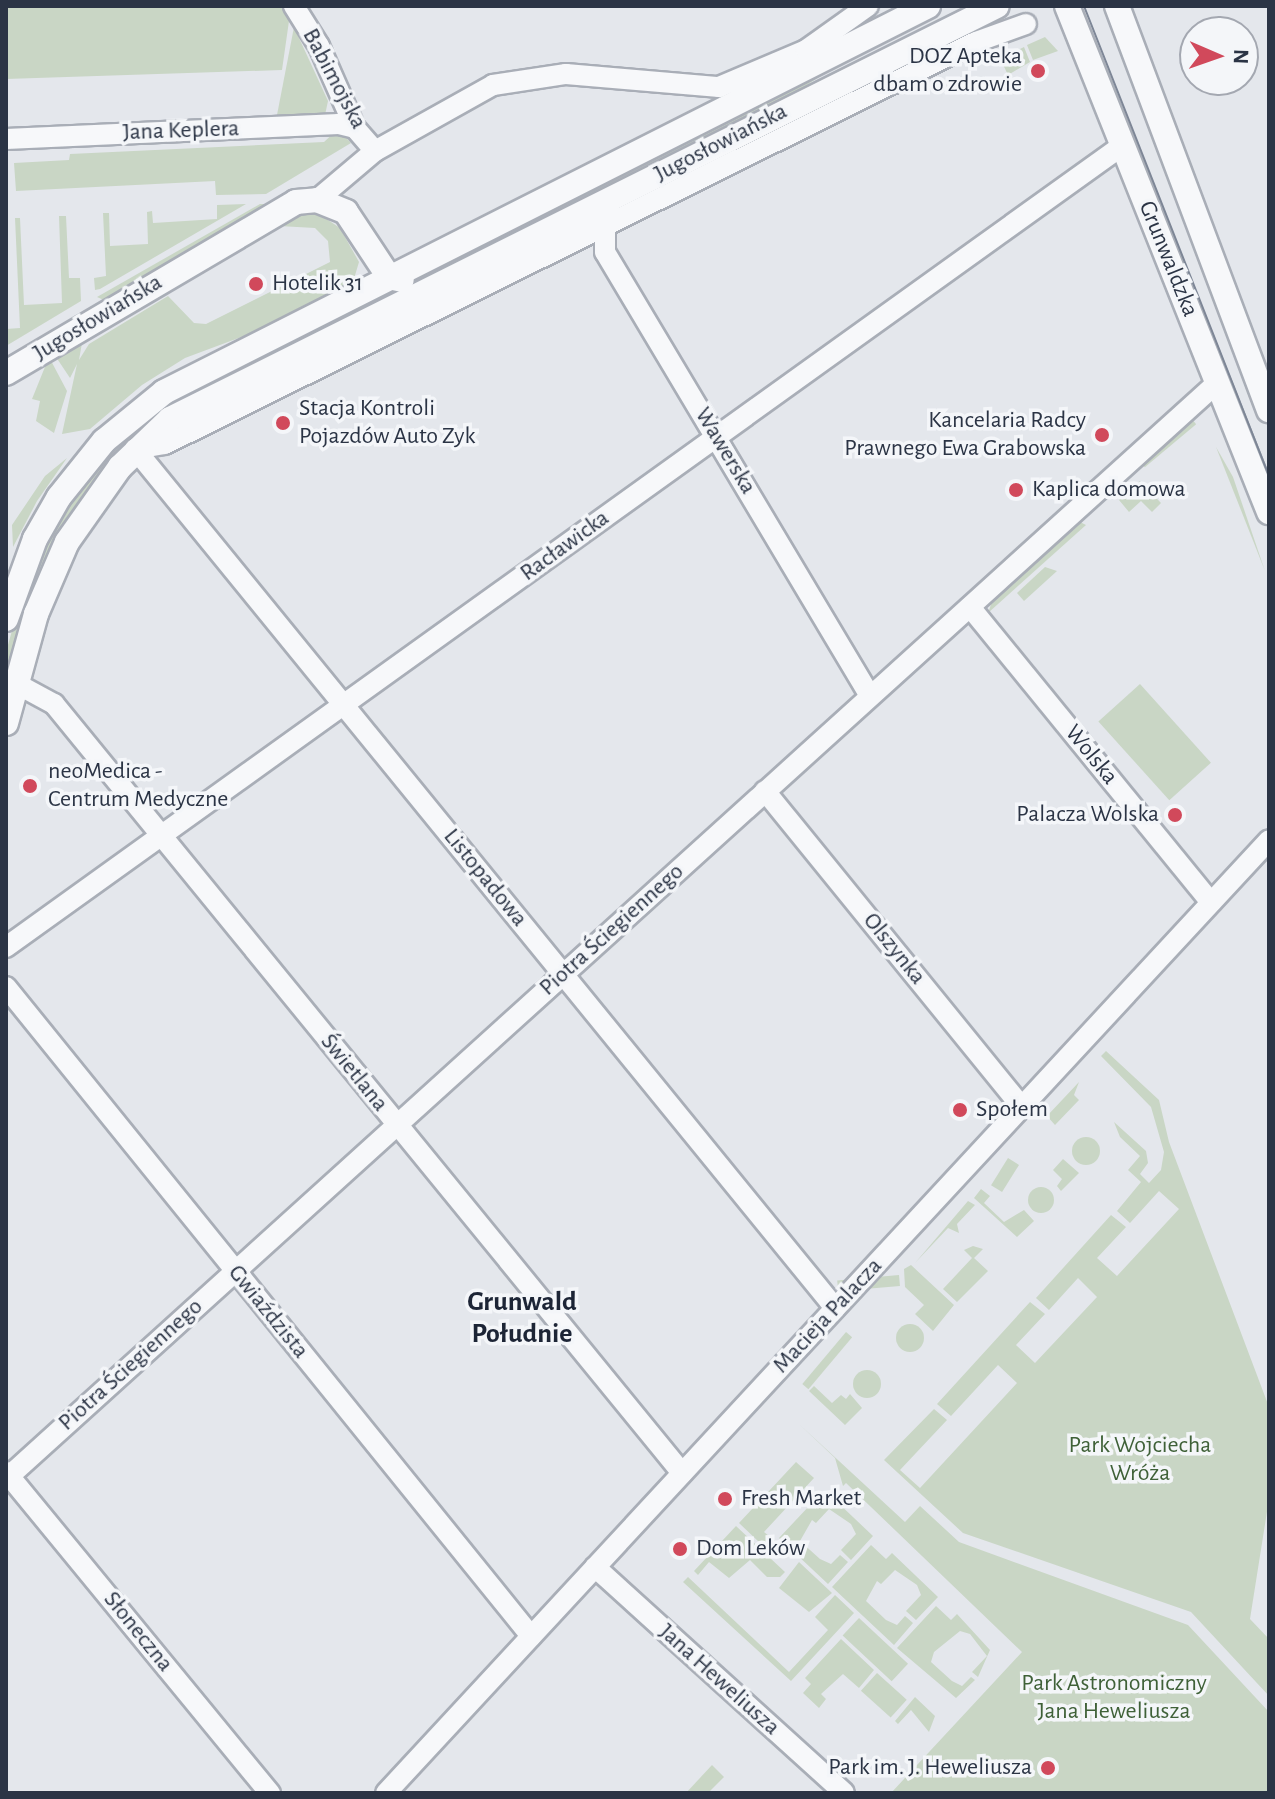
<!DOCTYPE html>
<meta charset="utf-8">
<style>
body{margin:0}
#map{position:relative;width:1275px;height:1799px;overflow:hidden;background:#e4e7ec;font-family:"Alegreya Sans",sans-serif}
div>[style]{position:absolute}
.green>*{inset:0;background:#c9d6c5;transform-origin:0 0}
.round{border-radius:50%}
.roads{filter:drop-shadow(2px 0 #a9aeb7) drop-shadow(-2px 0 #a9aeb7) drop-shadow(0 2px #a9aeb7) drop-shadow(0 -2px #a9aeb7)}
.minor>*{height:20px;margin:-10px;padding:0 10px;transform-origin:10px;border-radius:10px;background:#f7f8fa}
.tertiary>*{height:24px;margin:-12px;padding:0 12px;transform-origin:12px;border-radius:12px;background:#f7f8fa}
.tram>*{height:2px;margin:-1px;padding:0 1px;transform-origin:1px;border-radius:1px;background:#7d8696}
.dots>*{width:22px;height:22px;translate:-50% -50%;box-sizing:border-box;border:4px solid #f4f6f9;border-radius:50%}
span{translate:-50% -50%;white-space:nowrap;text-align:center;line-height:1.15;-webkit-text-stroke:7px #f4f6f9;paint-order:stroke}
.poi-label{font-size:24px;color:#2b3445}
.right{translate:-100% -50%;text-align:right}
.left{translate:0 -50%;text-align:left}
.street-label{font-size:24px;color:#2b3445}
.park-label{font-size:24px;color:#3f6138}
.quarter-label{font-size:28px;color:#1d2536;font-weight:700}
.frame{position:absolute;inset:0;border:8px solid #2b3445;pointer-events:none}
.north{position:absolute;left:1179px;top:16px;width:80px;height:80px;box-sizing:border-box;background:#f4f6f9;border:2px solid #a4a8b1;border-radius:50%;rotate:92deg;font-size:22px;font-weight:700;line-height:32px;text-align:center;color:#2b3445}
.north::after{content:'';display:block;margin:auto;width:28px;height:36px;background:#d1495b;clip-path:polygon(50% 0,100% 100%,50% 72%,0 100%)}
</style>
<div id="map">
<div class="green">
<i style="clip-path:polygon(6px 6px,281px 6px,289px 21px,282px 70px,6px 79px)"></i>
<i style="clip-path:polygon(294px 27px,328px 101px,325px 115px,277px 115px)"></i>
<i style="clip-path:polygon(1045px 37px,1058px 51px,1033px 60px,1027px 45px)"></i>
<i style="clip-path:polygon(1024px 47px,1030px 62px,1008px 75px,996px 50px,1010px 54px)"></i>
<i style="clip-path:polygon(831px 69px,789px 97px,555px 216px,485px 243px)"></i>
<i style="clip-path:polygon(338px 129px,351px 143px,266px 194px,216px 195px,215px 181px,16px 191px,14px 163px,69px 160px,70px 154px,324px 142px)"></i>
<i style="clip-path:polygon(246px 204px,100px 289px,95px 290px,94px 278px,106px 276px,103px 213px,109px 213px,110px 246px,148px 244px,147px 212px,152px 211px,153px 223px,217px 219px,217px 205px)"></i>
<i style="clip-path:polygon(260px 204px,270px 204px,106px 301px,97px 297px)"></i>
<i style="clip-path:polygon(301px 212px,319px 214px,340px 228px,359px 262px,353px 282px,273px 325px,185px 358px,142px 385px,90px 429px,62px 434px,77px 364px,70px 378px,54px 354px,82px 343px,79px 360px,89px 344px,168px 296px,194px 323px,206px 324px,330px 262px,328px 241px,315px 228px,279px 226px)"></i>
<i style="clip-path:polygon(59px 216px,66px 216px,69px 278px,80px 278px,81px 301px,6px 346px,6px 329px,20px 328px,15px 218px,20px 218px,24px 305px,62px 303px)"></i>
<i style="clip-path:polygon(49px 357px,67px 391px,54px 433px,36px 421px,40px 401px,32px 399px)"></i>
<i style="clip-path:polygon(229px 369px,143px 427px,115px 457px,6px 690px,6px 652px,20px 602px,50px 530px,87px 474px,146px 416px)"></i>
<i style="left:1191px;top:418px;width:8px;height:67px;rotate:50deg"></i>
<i style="clip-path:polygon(1216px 447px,1233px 477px,1265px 571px)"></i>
<i style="clip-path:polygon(67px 458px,37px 501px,13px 547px,12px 525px,45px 476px)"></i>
<i style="clip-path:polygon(1140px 481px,1161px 503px,1152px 512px,1141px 501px,1129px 512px,1119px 500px)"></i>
<i style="clip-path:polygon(1078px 521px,1086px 525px,988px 613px,993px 599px)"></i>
<i style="clip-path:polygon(1045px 567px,1057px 571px,1024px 601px,1017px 593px)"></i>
<i style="left:1140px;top:684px;width:106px;height:56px;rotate:48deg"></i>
<i style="clip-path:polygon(1106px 1051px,1159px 1100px,1169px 1142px,1269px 1407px,1269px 1499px,1250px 1619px,1269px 1639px,1269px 1696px,1191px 1612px,963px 1533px,884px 1460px,934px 1409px,947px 1420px,900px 1470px,920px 1488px,1017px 1383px,998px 1365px,951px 1416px,937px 1404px,1030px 1302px,1045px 1314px,1016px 1345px,1035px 1363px,1097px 1297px,1078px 1278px,1049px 1310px,1036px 1298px,1111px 1215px,1126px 1227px,1097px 1258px,1117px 1276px,1179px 1209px,1159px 1191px,1130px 1223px,1117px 1211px,1141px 1182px,1128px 1170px,1140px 1156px,1120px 1137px,1114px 1122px,1146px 1151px,1148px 1163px,1140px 1174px,1149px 1183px,1161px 1170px,1164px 1152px,1151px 1107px,1101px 1056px)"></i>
<i style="clip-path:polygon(1079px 1082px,1074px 1095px,1079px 1100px,1055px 1125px,1047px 1116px)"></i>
<i class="round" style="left:1072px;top:1137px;width:28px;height:28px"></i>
<i style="left:1008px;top:1158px;width:13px;height:32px;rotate:32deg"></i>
<i style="clip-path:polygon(1063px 1159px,1079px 1173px,1061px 1191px,1057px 1186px,1062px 1179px,1053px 1170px)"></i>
<i class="round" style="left:1028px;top:1187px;width:26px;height:26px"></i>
<i style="clip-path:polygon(981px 1189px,990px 1196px,984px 1203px,1004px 1222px,1024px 1210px,1034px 1221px,1017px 1237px,974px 1198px)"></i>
<i style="clip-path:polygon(968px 1201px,975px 1205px,957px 1224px,959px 1233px,948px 1228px,915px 1263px)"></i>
<i style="clip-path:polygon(973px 1246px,983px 1249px,974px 1258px,988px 1271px,957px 1302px,943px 1289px,972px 1258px,964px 1250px)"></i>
<i style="clip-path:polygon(911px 1265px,954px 1305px,933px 1331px,915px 1314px,924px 1305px,905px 1287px,904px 1269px)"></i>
<i style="left:899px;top:1275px;width:11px;height:62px;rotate:85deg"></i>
<i class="round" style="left:896px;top:1324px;width:28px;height:28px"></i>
<i style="left:846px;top:1332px;width:8px;height:68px;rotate:40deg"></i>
<i class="round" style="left:853px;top:1370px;width:28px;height:28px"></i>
<i style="clip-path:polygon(814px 1386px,832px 1403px,841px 1395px,846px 1399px,850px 1394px,862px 1408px,845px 1425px,809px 1391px)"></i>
<i style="clip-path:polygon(799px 1424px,905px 1522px,920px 1506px,959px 1542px,1188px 1625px,1269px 1712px,1269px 1793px,891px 1793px,1022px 1652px,846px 1483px,843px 1486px,835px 1458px)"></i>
<i style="clip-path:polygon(796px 1462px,814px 1478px,764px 1532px,784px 1548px,776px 1558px,739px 1523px)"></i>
<i style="clip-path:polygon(824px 1499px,834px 1499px,873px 1536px,851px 1560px,841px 1550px,856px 1534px,851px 1524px,829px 1509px,816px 1523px,812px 1520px,800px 1541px,820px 1559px,831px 1564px,840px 1555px,848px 1562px,828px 1584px,779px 1538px,811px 1504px)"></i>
<i style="clip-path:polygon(736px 1526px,785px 1572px,780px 1577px,767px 1577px,750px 1560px,729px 1578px,709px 1562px,698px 1575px,694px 1571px)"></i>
<i style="clip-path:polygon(871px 1545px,886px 1559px,892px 1553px,938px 1597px,916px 1620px,906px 1611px,921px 1595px,917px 1585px,895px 1570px,881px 1584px,877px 1581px,866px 1601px,886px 1620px,897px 1625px,905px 1616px,913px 1623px,894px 1645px,832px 1587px)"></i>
<i style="clip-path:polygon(799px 1562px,832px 1593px,809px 1612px,779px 1588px)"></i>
<i style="clip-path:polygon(688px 1577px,789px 1672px,828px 1630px,815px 1617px,835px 1595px,854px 1613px,791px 1681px,683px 1582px)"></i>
<i style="clip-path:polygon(936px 1606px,951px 1620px,957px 1614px,990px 1650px,978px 1677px,972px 1672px,987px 1656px,970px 1634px,960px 1631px,934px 1652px,931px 1662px,952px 1681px,962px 1686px,971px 1677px,975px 1680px,956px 1698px,897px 1648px)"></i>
<i style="left:859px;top:1618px;width:67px;height:24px;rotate:43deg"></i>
<i style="clip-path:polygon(841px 1639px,874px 1670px,859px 1688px,843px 1674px,821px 1694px,826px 1699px,819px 1708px,803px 1693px,811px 1684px,805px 1678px)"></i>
<i style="left:877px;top:1673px;width:40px;height:24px;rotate:42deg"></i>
<i style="clip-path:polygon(915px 1697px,935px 1716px,929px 1732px,911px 1710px,898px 1724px,895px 1721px)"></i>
<i style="clip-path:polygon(712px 1765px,724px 1777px,708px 1793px,686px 1793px)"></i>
</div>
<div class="roads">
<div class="minor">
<i style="left:294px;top:6px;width:47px;rotate:58deg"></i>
<i style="left:319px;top:46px;width:90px;rotate:66.3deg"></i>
<i style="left:355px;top:128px;width:30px;rotate:49deg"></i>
<i style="left:6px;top:139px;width:333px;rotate:-2.6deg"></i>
<i style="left:339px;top:124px;width:16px;rotate:14deg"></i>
<i style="left:317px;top:200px;width:76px;rotate:-40.2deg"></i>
<i style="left:375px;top:151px;width:135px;rotate:-29.2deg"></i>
<i style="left:493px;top:85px;width:74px;rotate:-8.6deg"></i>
<i style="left:566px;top:74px;width:154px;rotate:4.9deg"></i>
<i style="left:719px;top:87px;width:95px;rotate:-23deg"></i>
<i style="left:806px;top:50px;width:76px;rotate:-35.4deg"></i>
<i style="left:605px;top:214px;width:38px;rotate:90deg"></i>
<i style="left:605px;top:252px;width:517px;rotate:59.17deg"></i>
<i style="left:135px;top:449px;width:1108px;rotate:50.82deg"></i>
<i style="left:136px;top:449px;width:29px;rotate:-10deg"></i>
<i style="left:165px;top:444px;width:905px;rotate:-26.37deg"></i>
<i style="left:976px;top:42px;width:53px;rotate:-19.8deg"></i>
<i style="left:970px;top:607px;width:381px;rotate:50.8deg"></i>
<i style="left:17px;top:684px;width:42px;rotate:28.4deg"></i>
<i style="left:54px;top:704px;width:993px;rotate:50.76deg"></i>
<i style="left:765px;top:791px;width:407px;rotate:50.9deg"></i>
<i style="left:6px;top:947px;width:1375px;rotate:-35.68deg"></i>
<i style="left:6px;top:987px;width:835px;rotate:51.03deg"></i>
<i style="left:6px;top:1472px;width:416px;rotate:50.6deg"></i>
<i style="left:6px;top:1479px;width:1635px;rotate:-42.15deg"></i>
<i style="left:595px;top:1567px;width:336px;rotate:42.2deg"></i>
<i style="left:386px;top:1793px;width:1299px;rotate:-47.18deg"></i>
</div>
<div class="tertiary">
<i style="left:1067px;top:6px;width:545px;rotate:68.24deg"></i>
<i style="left:1117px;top:6px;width:432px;rotate:69.4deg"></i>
<i style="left:6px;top:373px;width:337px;rotate:-30.5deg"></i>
<i style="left:296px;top:202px;width:21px;rotate:-5deg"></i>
<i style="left:317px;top:200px;width:31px;rotate:22deg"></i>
<i style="left:346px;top:212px;width:78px;rotate:56.5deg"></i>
<i style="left:389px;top:277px;width:13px;rotate:13deg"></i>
<i style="left:6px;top:619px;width:85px;rotate:-70.1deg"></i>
<i style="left:35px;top:539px;width:48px;rotate:-60.3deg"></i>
<i style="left:59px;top:497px;width:72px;rotate:-51.2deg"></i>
<i style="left:104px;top:441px;width:77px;rotate:-39.2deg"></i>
<i style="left:164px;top:392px;width:856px;rotate:-26.8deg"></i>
<i style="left:6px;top:723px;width:113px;rotate:-74.6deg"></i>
<i style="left:36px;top:614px;width:78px;rotate:-66.7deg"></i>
<i style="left:67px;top:542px;width:92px;rotate:-54.8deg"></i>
<i style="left:120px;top:467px;width:69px;rotate:-43.8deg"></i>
<i style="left:170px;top:419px;width:924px;rotate:-26.54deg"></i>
</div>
</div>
<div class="tram">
<i style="left:1084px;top:6px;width:505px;rotate:68.51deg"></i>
</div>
<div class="dots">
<i style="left:1038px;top:71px;background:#d1495b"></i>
<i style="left:256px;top:284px;background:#d1495b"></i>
<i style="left:283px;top:423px;background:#d1495b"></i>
<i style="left:1102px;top:435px;background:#d1495b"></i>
<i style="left:1016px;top:490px;background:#d1495b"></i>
<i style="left:30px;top:786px;background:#d1495b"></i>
<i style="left:1175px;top:815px;background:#d1495b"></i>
<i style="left:960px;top:1110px;background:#d1495b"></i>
<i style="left:725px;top:1499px;background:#d1495b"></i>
<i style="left:680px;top:1549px;background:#d1495b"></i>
<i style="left:1048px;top:1768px;background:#d1495b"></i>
</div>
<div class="poi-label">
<span class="right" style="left:1022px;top:71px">DOZ Apteka<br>dbam o zdrowie</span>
<span class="left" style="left:272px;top:284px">Hotelik 31</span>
<span class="left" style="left:299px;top:423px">Stacja Kontroli<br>Pojazdów Auto Zyk</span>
<span class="right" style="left:1086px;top:435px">Kancelaria Radcy<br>Prawnego Ewa Grabowska</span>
<span class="left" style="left:1032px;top:490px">Kaplica domowa</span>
<span class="left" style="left:48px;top:786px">neoMedica -<br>Centrum Medyczne</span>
<span class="right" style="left:1159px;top:815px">Palacza Wolska</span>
<span class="left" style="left:976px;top:1110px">Społem</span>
<span class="left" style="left:741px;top:1499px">Fresh Market</span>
<span class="left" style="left:696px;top:1549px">Dom Leków</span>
<span class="right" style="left:1032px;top:1768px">Park im. J. Heweliusza</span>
</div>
<div class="street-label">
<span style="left:334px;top:79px;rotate:62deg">Babimojska</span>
<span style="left:181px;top:131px;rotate:-2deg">Jana Keplera</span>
<span style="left:721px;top:143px;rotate:-27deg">Jugosłowiańska</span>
<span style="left:1168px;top:259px;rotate:68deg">Grunwaldzka</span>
<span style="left:98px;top:318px;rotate:-31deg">Jugosłowiańska</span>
<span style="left:725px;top:451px;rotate:59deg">Wawerska</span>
<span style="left:565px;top:546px;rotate:-36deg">Racławicka</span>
<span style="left:1091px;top:755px;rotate:51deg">Wolska</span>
<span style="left:485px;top:878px;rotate:51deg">Listopadowa</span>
<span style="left:612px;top:930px;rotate:-42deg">Piotra Ściegiennego</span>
<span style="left:894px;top:949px;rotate:51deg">Olszynka</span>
<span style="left:354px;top:1073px;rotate:51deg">Świetlana</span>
<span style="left:268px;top:1312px;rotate:51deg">Gwiaździsta</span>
<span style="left:828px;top:1316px;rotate:-47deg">Macieja Palacza</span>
<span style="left:131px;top:1365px;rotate:-42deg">Piotra Ściegiennego</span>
<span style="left:138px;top:1632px;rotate:51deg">Słoneczna</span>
<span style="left:719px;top:1680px;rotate:42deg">Jana Heweliusza</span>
</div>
<div class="park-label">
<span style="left:1140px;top:1460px">Park Wojciecha<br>Wróża</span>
<span style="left:1114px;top:1698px">Park Astronomiczny<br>Jana Heweliusza</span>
</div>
<div class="quarter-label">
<span style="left:522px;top:1318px">Grunwald<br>Południe</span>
</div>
<div class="frame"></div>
<div class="north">N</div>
</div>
